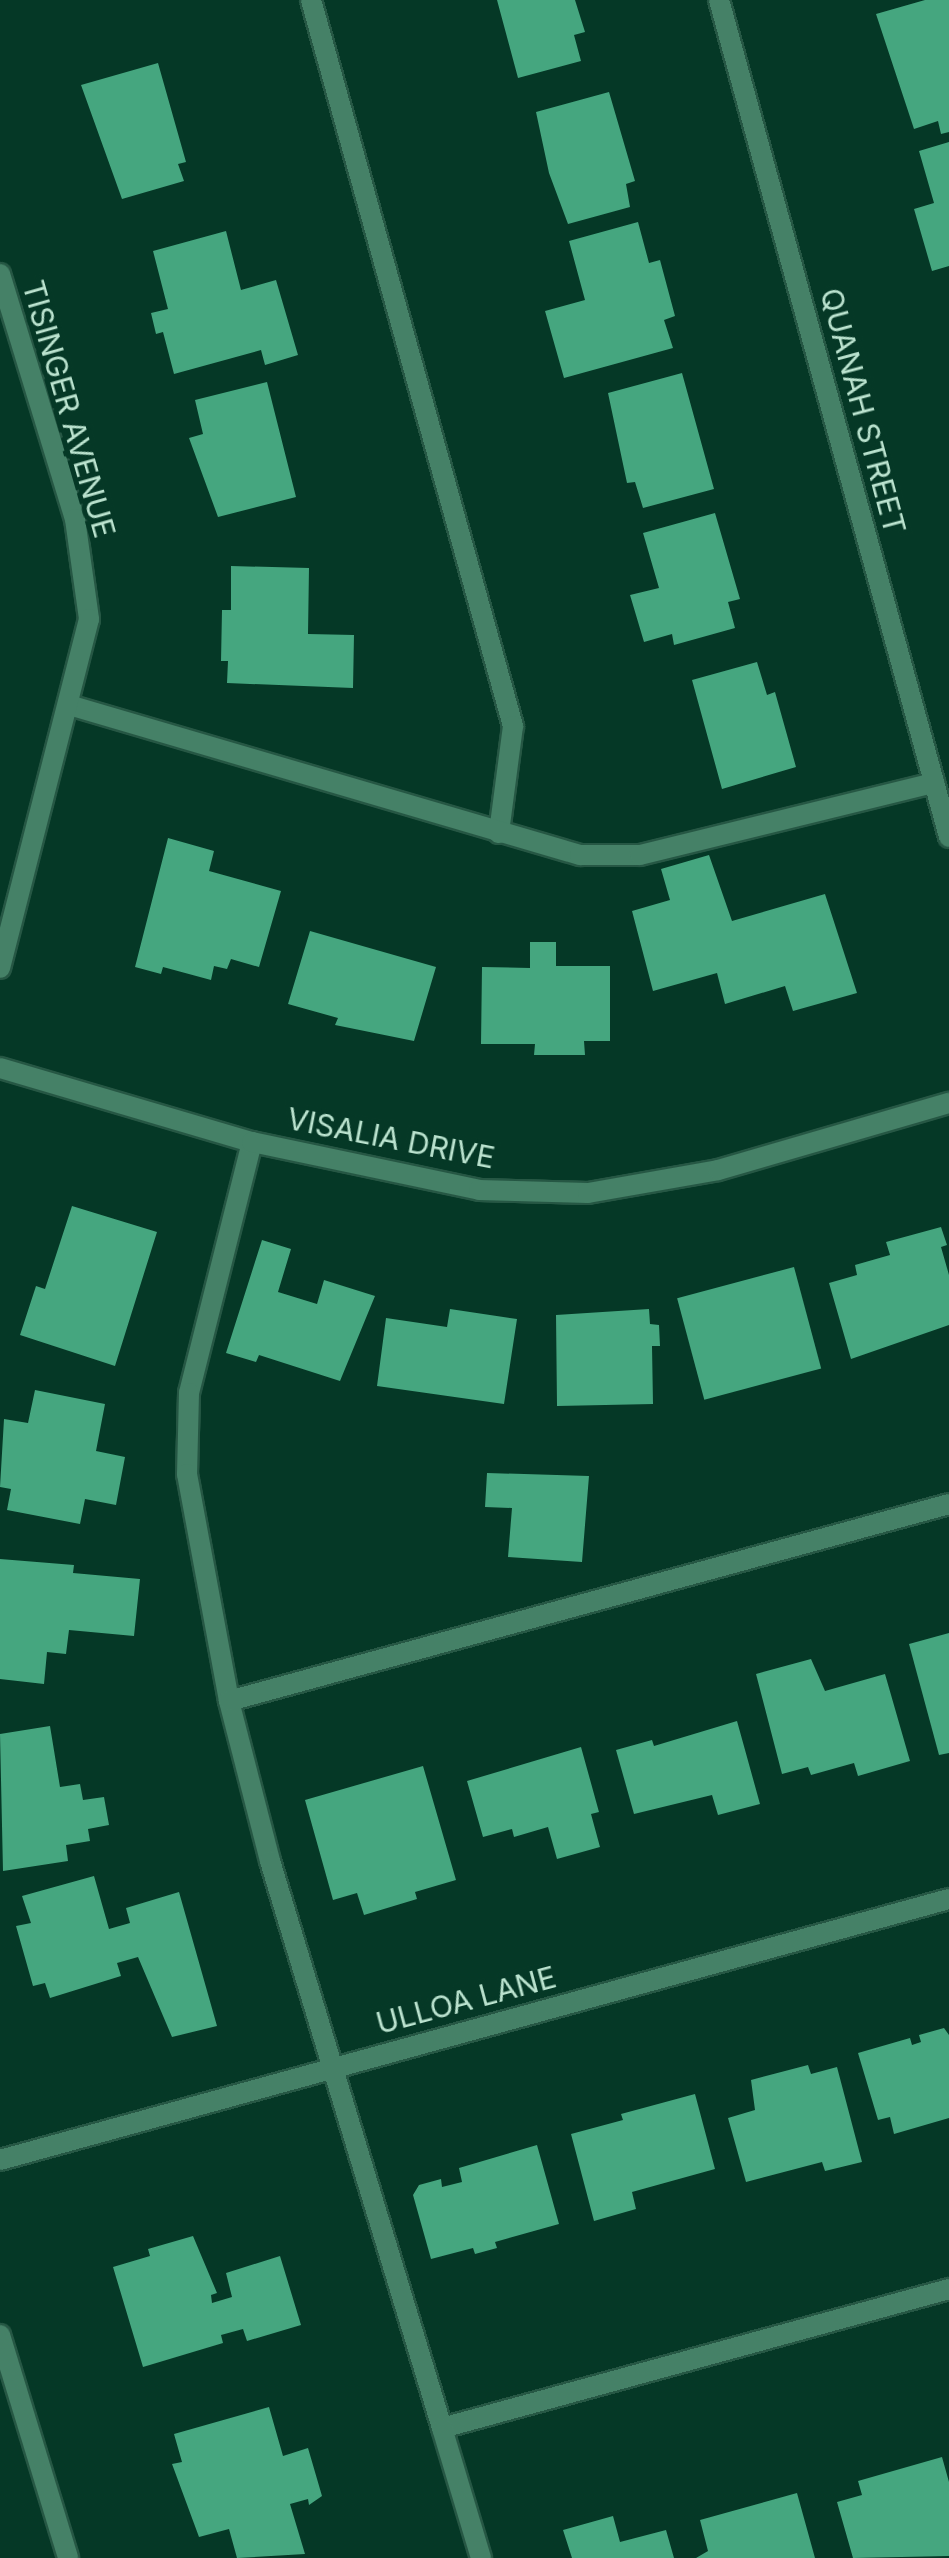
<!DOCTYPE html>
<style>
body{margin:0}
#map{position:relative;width:949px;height:2558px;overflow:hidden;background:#053826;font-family:Inter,sans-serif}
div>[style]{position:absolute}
.building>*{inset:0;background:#45a67f;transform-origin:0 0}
.roads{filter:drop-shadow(2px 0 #265744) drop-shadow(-2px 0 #265744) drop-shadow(0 2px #265744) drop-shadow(0 -2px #265744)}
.service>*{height:20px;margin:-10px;padding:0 10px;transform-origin:10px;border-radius:10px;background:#458167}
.minor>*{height:20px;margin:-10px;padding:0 10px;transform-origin:10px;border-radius:10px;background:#458167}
span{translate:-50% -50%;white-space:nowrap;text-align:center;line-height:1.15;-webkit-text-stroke:10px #053826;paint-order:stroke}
.street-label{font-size:30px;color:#bbe3cf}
</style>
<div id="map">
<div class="building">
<i style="clip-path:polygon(497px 0,575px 0,585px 32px,574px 35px,581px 61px,518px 78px)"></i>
<i style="clip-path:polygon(925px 0,949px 0,949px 132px,941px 134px,938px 121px,914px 129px,876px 14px)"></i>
<i style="clip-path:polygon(158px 63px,186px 162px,178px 164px,184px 181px,122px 199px,81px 85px)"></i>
<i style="clip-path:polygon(609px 92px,635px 181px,626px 184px,630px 207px,568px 224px,549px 173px,536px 112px)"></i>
<i style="clip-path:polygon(949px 142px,949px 266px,932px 271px,914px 209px,934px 203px,919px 151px)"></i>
<i style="clip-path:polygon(638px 222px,649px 263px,660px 260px,675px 316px,664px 320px,673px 348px,564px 378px,545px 311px,585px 300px,569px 241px)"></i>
<i style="clip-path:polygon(226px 231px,241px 290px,276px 280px,298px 355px,265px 365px,261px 350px,174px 374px,163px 332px,156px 334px,151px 313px,168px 309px,153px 251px)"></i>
<i style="clip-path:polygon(682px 373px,714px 489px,643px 508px,635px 482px,627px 483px,608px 393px)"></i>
<i style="clip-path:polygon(267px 382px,296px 497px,218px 517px,189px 438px,203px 434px,195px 400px)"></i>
<i style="clip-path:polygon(715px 513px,740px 599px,728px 602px,735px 628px,674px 645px,672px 634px,644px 642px,630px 595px,659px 588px,643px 533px)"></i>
<i style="clip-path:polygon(231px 566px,309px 568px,308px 634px,354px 635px,353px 688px,227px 683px,228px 661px,221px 661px,222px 610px,231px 610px)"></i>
<i style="clip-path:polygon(757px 662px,767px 695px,775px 692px,796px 767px,722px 789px,692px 680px)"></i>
<i style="clip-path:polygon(168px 838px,214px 851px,209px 871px,281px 891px,259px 967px,231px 959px,227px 969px,214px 966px,211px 980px,163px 967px,161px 974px,135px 967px)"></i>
<i style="clip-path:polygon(709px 855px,732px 921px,825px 894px,857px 993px,793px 1011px,785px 986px,725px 1004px,717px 973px,653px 991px,632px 911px,670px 900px,661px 869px)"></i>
<i style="clip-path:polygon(310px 931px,436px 967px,414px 1041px,335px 1025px,338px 1018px,288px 1004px)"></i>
<i style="clip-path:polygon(530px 942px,556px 942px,556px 966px,610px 966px,610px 1041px,584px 1041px,585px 1055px,534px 1055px,535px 1044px,481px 1044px,482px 967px,530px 968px)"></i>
<i style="clip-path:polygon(72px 1206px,157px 1232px,115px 1366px,20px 1335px,36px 1286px,45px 1289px)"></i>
<i style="clip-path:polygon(941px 1227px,947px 1245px,941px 1247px,949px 1275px,949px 1325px,851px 1359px,829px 1283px,857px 1275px,855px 1265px,890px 1255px,886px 1242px)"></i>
<i style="clip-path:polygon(262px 1240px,291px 1249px,278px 1292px,317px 1304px,324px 1280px,375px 1296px,340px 1381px,259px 1355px,256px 1362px,226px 1353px)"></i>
<i style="left:794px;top:1267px;width:105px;height:121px;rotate:75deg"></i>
<i style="clip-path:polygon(450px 1309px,517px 1319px,504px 1404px,377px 1386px,386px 1318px,447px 1327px)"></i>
<i style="clip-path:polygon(649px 1309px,650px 1324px,659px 1325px,660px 1346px,652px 1346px,653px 1404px,557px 1406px,556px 1315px)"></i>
<i style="clip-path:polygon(35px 1390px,105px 1404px,96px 1451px,125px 1457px,116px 1505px,85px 1499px,80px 1524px,7px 1510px,11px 1489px,0 1487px,4px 1419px,28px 1423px)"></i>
<i style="clip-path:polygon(487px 1473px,589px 1476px,582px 1562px,508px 1557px,512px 1508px,485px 1507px)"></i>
<i style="clip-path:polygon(0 1559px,74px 1565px,73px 1573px,140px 1579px,134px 1636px,69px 1630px,66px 1654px,47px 1652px,44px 1684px,0 1679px)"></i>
<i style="clip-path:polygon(949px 1633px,949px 1753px,939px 1755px,909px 1644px)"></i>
<i style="clip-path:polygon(811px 1659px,825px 1691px,885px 1674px,910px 1761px,858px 1776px,854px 1763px,811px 1775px,808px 1767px,782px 1774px,756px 1674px)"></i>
<i style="clip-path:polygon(737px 1721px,760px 1804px,718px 1815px,712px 1795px,634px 1814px,616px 1750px,652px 1740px,654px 1746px)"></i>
<i style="clip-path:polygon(50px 1726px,60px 1787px,80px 1784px,83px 1800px,104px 1797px,109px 1825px,88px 1829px,90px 1841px,66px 1845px,68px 1861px,3px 1871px,0 1734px)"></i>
<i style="clip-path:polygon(581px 1747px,599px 1812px,591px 1814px,600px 1847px,557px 1859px,548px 1827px,514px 1837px,512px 1829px,483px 1837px,467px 1781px)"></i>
<i style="clip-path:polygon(423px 1766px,456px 1880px,415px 1892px,417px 1899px,364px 1915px,357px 1893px,333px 1900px,305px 1800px)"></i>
<i style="clip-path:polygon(94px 1876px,109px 1929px,130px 1923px,126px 1908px,179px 1892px,217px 2026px,172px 2037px,138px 1957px,117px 1963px,121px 1976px,50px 1998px,45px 1983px,33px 1986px,16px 1926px,31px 1923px,22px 1896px)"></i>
<i style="clip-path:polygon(944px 2028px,949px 2035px,949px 2118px,894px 2134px,890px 2117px,878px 2120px,858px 2053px,910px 2038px,912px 2045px,921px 2042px,919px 2035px)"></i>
<i style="clip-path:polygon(808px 2065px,811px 2074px,837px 2067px,862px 2162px,825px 2171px,822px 2162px,746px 2182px,728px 2118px,755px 2110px,751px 2080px)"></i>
<i style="clip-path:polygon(695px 2094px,715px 2169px,632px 2192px,636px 2209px,594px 2221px,571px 2134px,623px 2120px,621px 2114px)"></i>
<i style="clip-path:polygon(537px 2145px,559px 2224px,495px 2242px,497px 2248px,475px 2254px,473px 2248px,431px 2259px,413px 2195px,419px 2185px,441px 2179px,442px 2187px,462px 2182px,459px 2168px)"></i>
<i style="clip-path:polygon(193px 2236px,217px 2293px,211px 2295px,212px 2303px,232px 2297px,226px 2273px,280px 2256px,301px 2325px,247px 2341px,243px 2329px,221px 2335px,223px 2343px,143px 2367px,113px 2267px,150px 2256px,148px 2249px)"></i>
<i style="clip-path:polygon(269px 2407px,283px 2456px,308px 2448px,322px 2496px,309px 2505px,308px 2499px,290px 2504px,305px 2554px,237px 2558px,229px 2529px,199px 2537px,172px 2464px,182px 2462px,174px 2434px)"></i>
<i style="clip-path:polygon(942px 2457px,949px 2482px,949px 2556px,853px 2558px,837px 2502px,862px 2495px,858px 2481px)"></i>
<i style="clip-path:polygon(797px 2493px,815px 2558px,696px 2558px,708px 2551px,700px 2520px)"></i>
<i style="clip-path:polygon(613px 2516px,620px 2542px,666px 2530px,674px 2558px,572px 2558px,563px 2530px)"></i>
</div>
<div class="roads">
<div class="service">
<i style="left:311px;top:0;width:754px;rotate:74.45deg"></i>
<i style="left:513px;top:726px;width:108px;rotate:97.5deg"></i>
<i style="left:69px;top:705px;width:533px;rotate:16.36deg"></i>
<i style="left:580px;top:855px;width:60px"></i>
<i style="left:640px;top:855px;width:303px;rotate:-13.8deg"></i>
<i style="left:252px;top:1142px;width:259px;rotate:104.1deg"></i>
<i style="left:189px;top:1393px;width:81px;rotate:91.4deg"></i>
<i style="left:187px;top:1474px;width:231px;rotate:79.5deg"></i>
<i style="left:229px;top:1701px;width:165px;rotate:75.6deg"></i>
<i style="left:270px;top:1861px;width:593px;rotate:73.12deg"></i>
<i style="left:442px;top:2428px;width:526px;rotate:-15.33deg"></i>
<i style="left:229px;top:1701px;width:746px;rotate:-15.3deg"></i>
<i style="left:442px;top:2428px;width:136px;rotate:73.3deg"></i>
</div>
<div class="minor">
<i style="left:719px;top:0;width:868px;rotate:74.63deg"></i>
<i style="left:0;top:274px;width:256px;rotate:73deg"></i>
<i style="left:75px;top:519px;width:101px;rotate:82deg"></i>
<i style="left:89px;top:619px;width:360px;rotate:104.3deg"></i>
<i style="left:0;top:1068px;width:263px;rotate:16.4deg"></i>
<i style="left:252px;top:1142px;width:232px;rotate:11.9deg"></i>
<i style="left:479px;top:1190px;width:109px;rotate:1.6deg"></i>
<i style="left:588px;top:1193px;width:132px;rotate:-10deg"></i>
<i style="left:718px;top:1170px;width:241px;rotate:-16.2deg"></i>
<i style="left:0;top:2160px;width:984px;rotate:-15.38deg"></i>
<i style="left:0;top:2335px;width:233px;rotate:73deg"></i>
</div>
</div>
<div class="street-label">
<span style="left:69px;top:409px;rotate:74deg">TISINGER AVENUE</span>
<span style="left:863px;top:411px;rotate:75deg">QUANAH STREET</span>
<span style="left:391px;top:1138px;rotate:11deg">VISALIA DRIVE</span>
<span style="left:466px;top:2000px;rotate:-15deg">ULLOA LANE</span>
</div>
</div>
